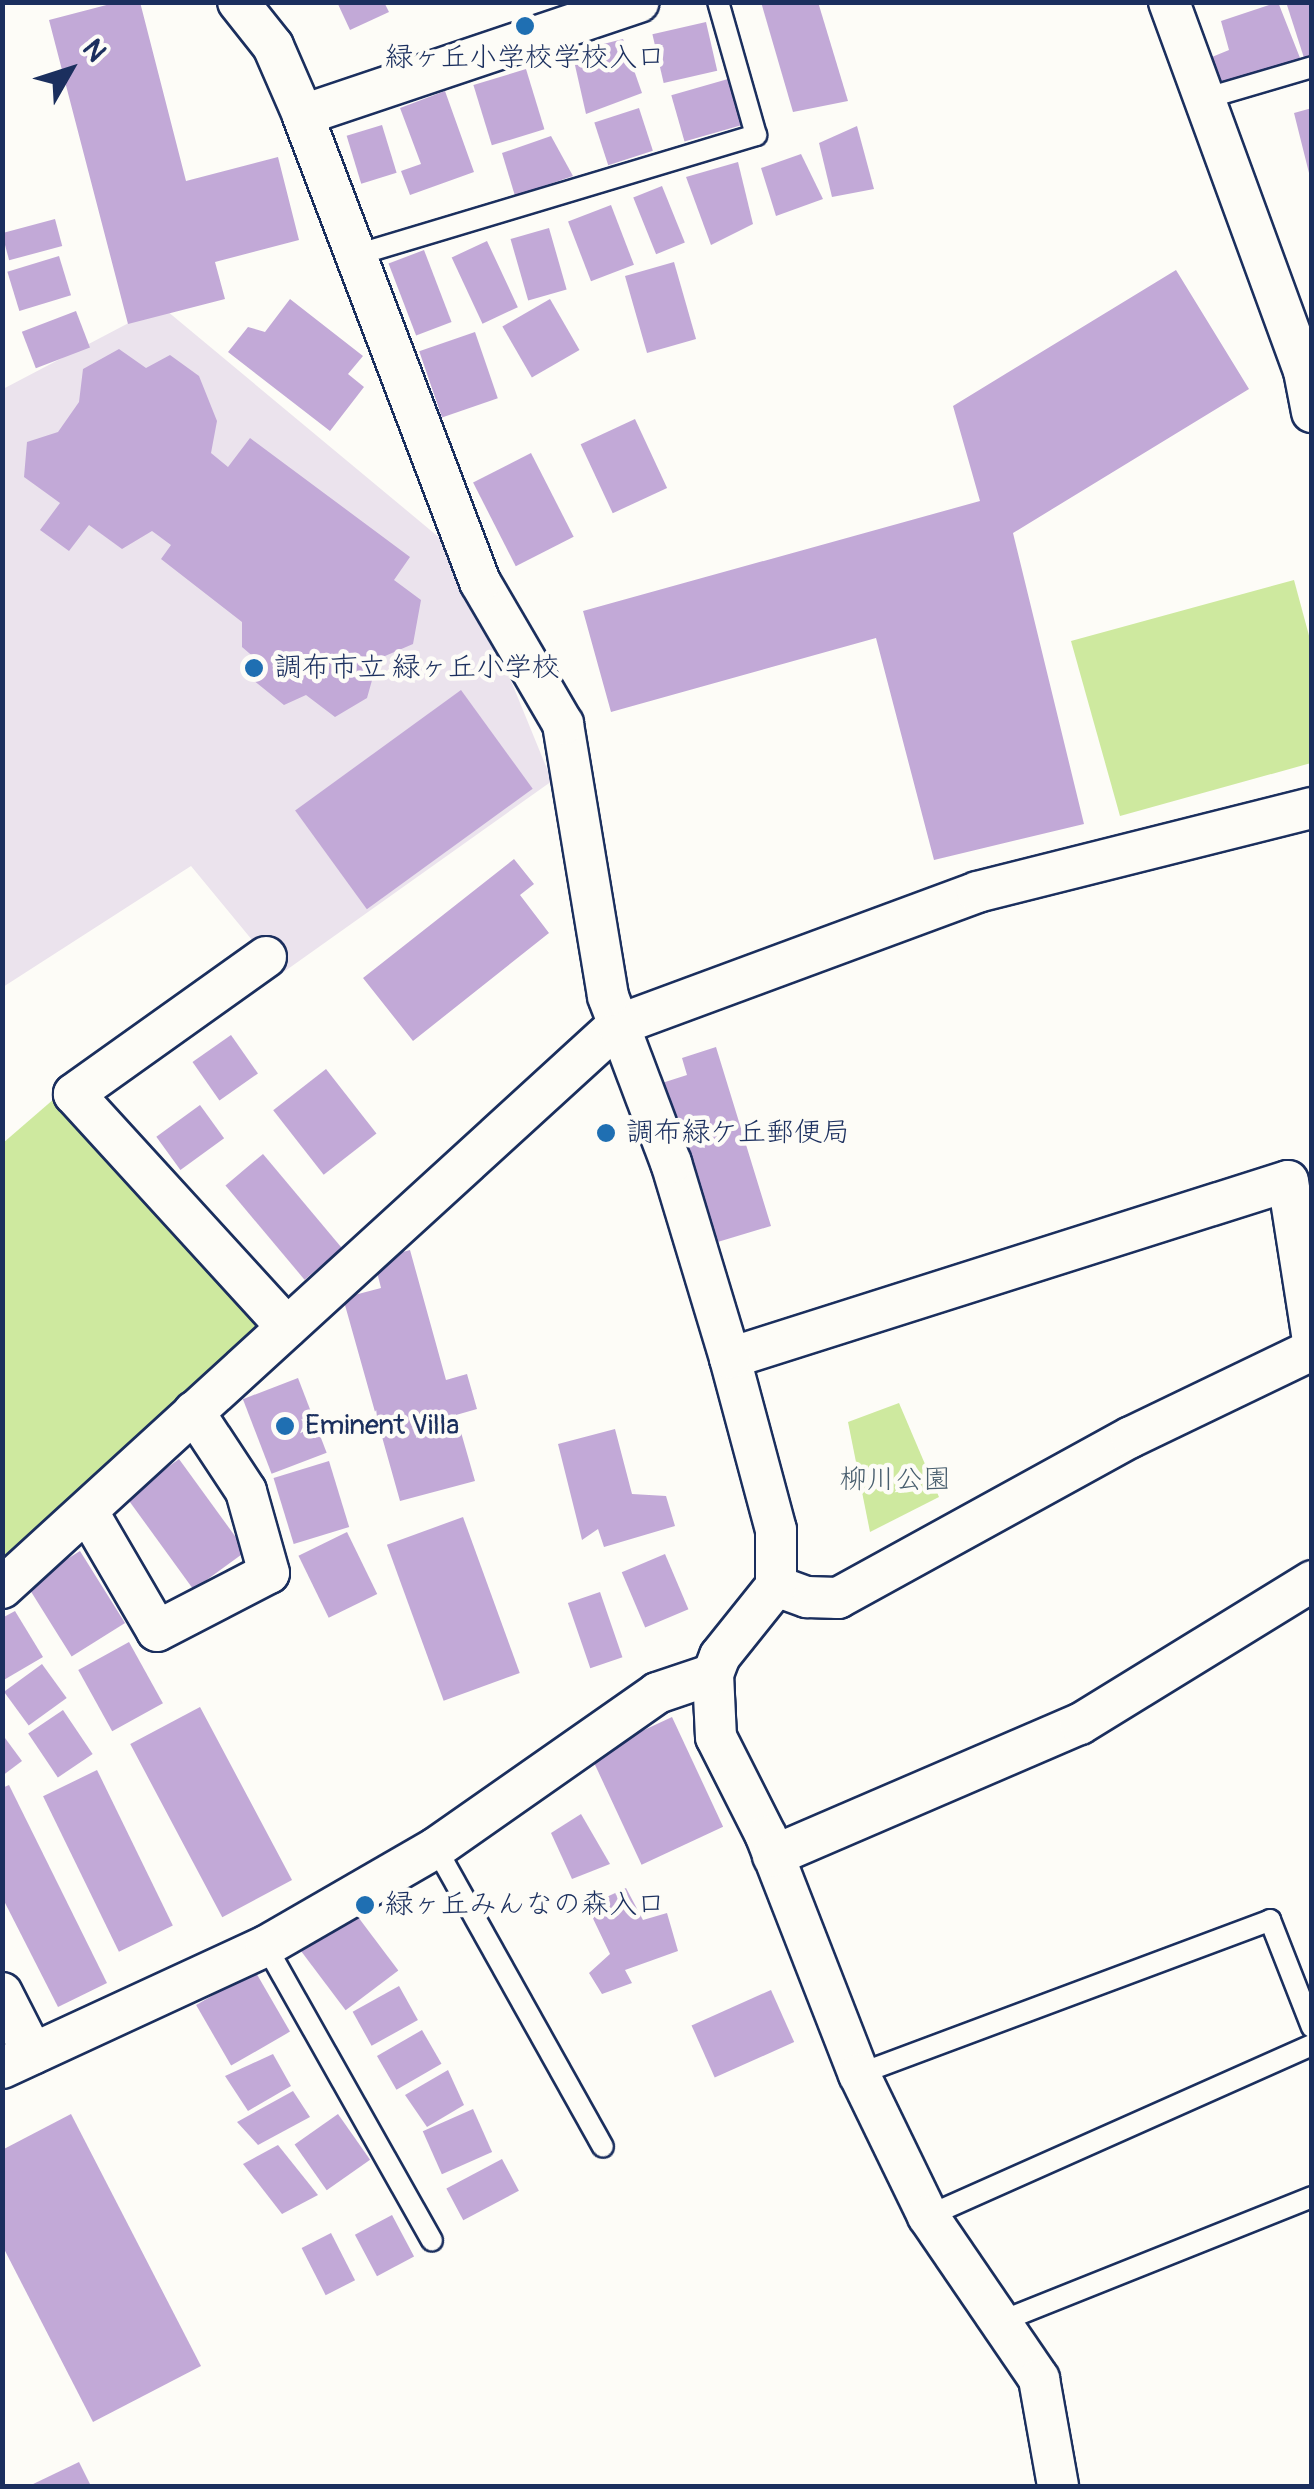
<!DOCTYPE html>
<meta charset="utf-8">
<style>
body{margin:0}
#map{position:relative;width:1314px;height:2489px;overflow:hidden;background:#fdfcf7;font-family:Pangolin,"Klee One",sans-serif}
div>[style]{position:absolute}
.built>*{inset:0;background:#ebe3ed}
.green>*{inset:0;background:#cee99f}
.building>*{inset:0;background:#c2a9d7;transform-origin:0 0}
.roads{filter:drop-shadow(2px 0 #1b2f5e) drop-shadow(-2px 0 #1b2f5e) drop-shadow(0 2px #1b2f5e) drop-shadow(0 -2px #1b2f5e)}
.lane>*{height:20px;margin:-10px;padding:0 10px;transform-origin:10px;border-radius:10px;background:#fdfcf7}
.street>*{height:40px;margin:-20px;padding:0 20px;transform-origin:20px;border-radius:20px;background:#fdfcf7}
.dots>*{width:28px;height:28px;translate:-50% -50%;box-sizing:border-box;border:5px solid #fdfcf7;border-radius:50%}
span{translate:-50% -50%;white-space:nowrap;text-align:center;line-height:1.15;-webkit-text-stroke:9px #fdfcf7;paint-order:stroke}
.poi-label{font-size:28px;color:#1b2f5e}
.left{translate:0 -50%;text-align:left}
.park-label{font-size:28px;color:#485e6e}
.frame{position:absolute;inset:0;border:5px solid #1b2f5e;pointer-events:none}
.north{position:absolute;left:20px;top:20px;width:100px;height:100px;-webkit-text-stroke:8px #fdfcf7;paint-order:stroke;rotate:51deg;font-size:28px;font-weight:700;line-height:40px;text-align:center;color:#1b2f5e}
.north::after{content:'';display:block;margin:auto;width:35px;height:45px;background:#1b2f5e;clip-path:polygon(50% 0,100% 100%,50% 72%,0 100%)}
</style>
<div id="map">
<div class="built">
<i style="clip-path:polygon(161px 306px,459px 554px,552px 781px,271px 981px,266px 957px,191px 866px,3px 987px,3px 389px)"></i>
</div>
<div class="green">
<i style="clip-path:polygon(1294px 580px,1311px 643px,1311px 763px,1120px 816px,1071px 641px)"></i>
<i style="clip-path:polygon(62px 1092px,287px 1327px,3px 1588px,3px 1143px)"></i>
<i style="clip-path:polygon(899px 1403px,939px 1497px,870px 1532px,848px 1422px)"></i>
</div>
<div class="building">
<i style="clip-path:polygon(118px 2px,140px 2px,186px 181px,278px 157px,299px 240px,215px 262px,225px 299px,128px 324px,49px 20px)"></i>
<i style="clip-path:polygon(337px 2px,384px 2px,389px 12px,350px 30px)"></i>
<i style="clip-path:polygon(761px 2px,818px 2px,848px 101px,793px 112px)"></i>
<i style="clip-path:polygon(1278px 2px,1302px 63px,1215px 96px,1207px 59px,1229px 50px,1221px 21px)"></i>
<i style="clip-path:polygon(1286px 2px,1312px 2px,1312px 59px,1305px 61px)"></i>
<i style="left:706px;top:22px;width:50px;height:55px;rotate:77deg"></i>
<i style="clip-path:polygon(623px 39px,642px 93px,586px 114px,572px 52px)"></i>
<i style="left:526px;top:69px;width:63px;height:55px;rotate:73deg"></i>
<i style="left:728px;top:79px;width:48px;height:59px;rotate:74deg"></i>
<i style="clip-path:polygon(445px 91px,474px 172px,410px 195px,401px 171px,421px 164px,400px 108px)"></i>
<i style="left:639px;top:108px;width:45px;height:47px;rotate:72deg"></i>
<i style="clip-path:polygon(1312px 108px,1312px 177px,1310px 177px,1294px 113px)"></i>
<i style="left:382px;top:125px;width:50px;height:37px;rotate:73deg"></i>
<i style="clip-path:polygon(857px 126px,874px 189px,832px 197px,819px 143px)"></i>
<i style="clip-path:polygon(551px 136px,573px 176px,515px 196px,502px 153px)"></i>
<i style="clip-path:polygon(801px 154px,823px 199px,776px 216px,761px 168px)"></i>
<i style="clip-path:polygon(738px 162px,753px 224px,711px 245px,686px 177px)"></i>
<i style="left:662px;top:186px;width:61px;height:31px;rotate:68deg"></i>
<i style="left:611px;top:205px;width:64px;height:46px;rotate:69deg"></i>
<i style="left:55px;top:219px;width:28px;height:55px;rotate:75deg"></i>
<i style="left:549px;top:228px;width:64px;height:40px;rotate:74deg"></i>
<i style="left:487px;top:241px;width:73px;height:39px;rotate:65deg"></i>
<i style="left:424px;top:250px;width:77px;height:38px;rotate:69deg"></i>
<i style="left:59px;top:256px;width:41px;height:54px;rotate:73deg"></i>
<i style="left:674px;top:262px;width:80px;height:51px;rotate:74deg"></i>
<i style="clip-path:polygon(1176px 270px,1249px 389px,1013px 533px,1084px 824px,934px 860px,876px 638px,611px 712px,583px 611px,980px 501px,953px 406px)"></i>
<i style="clip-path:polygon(290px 299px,363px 356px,348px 374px,364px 387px,330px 431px,228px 352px,248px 327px,265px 332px)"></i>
<i style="left:550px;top:299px;width:59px;height:55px;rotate:60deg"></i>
<i style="left:76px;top:311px;width:39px;height:58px;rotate:69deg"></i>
<i style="left:475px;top:332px;width:70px;height:59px;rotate:71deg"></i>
<i style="clip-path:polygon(119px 349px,146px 368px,170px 355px,199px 376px,217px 421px,211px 453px,228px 467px,250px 438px,410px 557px,394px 580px,421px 600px,413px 644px,378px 659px,367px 698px,335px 717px,306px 695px,284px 705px,253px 680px,256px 659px,242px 647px,242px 622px,161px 559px,171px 545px,152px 531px,122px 549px,89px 525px,69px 551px,40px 530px,60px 503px,24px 477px,27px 442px,58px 432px,79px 402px,83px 369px)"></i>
<i style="left:635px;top:419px;width:76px;height:60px;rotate:65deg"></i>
<i style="left:531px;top:453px;width:94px;height:65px;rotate:63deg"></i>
<i style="left:461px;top:690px;width:122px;height:205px;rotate:54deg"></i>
<i style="clip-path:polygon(514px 859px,534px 884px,520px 895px,549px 933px,413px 1041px,363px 978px)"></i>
<i style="left:231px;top:1035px;width:47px;height:47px;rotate:55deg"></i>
<i style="clip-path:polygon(716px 1047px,771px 1226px,711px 1244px,662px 1083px,687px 1075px,682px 1058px)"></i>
<i style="left:326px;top:1069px;width:82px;height:67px;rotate:52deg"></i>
<i style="left:200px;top:1105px;width:41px;height:54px;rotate:54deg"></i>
<i style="left:263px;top:1154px;width:123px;height:49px;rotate:50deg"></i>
<i style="clip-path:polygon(410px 1250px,446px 1380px,467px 1374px,477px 1409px,456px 1415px,475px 1481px,400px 1501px,343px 1298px,381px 1288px,374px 1260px)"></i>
<i style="left:298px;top:1378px;width:80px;height:59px;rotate:69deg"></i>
<i style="clip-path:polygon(615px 1429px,632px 1494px,666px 1496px,675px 1526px,604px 1547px,598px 1529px,582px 1540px,558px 1444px)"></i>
<i style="left:179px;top:1459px;width:114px;height:65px;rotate:54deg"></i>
<i style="left:329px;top:1461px;width:69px;height:58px;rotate:73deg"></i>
<i style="left:463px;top:1517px;width:166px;height:81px;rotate:70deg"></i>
<i style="left:347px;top:1532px;width:69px;height:54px;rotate:64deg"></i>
<i style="left:80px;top:1551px;width:85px;height:63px;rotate:58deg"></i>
<i style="left:665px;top:1554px;width:60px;height:47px;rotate:67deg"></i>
<i style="left:600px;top:1592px;width:69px;height:34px;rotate:71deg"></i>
<i style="clip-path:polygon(15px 1611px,43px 1657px,2px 1681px,2px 1618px)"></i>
<i style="left:129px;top:1642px;width:70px;height:58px;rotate:61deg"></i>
<i style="left:42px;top:1664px;width:42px;height:47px;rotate:54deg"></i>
<i style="left:200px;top:1707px;width:196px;height:79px;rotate:62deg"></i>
<i style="left:63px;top:1710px;width:53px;height:42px;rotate:56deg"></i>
<i style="left:672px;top:1717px;width:121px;height:90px;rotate:65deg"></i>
<i style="clip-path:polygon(5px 1738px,22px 1761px,2px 1776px,2px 1740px)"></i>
<i style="left:97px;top:1770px;width:173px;height:60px;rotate:64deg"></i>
<i style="clip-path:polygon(9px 1785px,107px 1983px,58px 2007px,2px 1897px,2px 1788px)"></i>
<i style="clip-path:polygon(581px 1814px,610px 1864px,572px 1879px,551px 1833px)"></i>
<i style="clip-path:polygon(626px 1888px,643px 1920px,667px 1913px,678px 1951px,625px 1970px,632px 1983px,602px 1994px,589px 1973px,610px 1954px,587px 1906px)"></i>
<i style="left:352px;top:1909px;width:77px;height:66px;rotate:53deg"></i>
<i style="left:255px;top:1971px;width:70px;height:68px;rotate:60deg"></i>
<i style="left:399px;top:1986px;width:39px;height:53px;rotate:61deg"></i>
<i style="left:771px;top:1990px;width:57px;height:87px;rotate:66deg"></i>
<i style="left:422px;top:2030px;width:39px;height:52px;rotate:60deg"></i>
<i style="clip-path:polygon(273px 2054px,291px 2086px,248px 2111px,225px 2076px)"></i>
<i style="clip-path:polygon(448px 2070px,464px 2105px,427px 2127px,405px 2095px)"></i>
<i style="clip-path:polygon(293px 2091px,310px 2117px,258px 2145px,237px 2122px)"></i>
<i style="left:473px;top:2109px;width:47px;height:55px;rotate:66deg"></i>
<i style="clip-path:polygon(71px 2114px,201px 2366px,93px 2422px,2px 2245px,2px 2150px)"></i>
<i style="left:338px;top:2114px;width:56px;height:53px;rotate:55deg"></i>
<i style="clip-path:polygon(278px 2145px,318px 2195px,282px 2214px,243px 2164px)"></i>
<i style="left:502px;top:2159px;width:36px;height:63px;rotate:62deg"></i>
<i style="left:392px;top:2215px;width:47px;height:42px;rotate:62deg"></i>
<i style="left:331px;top:2233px;width:53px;height:33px;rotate:63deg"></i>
<i style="clip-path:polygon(79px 2462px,91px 2486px,29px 2486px)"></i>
</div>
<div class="roads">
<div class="lane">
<i style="left:1207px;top:98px;width:109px;rotate:-16.4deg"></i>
<i style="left:353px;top:256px;width:421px;rotate:-16.7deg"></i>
<i style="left:756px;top:135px;width:138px;rotate:-105.9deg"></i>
<i style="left:436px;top:1848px;width:342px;rotate:60.8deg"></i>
<i style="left:266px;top:1946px;width:338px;rotate:60.6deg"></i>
<i style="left:859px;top:2074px;width:439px;rotate:-20.5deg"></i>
<i style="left:1270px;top:1920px;width:115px;rotate:68.6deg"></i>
<i style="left:928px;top:2216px;width:420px;rotate:-24deg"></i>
<i style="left:1002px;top:2321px;width:334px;rotate:-21.8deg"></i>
</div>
<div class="street">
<i style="left:1169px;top:2px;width:393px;rotate:69.9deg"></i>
<i style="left:1304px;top:371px;width:42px;rotate:79deg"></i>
<i style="left:303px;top:115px;width:354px;rotate:-18.6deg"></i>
<i style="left:266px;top:957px;width:236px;rotate:144.5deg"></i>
<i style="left:74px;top:1094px;width:316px;rotate:47.6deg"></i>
<i style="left:730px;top:1358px;width:585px;rotate:-17.6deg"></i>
<i style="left:1288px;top:1181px;width:155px;rotate:81.1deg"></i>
<i style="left:89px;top:1514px;width:135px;rotate:59.8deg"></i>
<i style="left:157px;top:1631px;width:126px;rotate:-27.4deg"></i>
<i style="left:269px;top:1573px;width:85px;rotate:-105.7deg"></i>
<i style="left:246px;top:1491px;width:95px;rotate:-123.4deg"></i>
<i style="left:776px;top:1586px;width:33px;rotate:20deg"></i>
<i style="left:807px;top:1597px;width:31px;rotate:2deg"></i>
<i style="left:838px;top:1598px;width:334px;rotate:-28.8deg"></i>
<i style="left:1131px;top:1437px;width:201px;rotate:-25.7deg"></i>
<i style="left:2px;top:1588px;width:835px;rotate:-42.43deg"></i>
<i style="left:618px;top:1025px;width:383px;rotate:-20.3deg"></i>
<i style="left:977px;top:892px;width:345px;rotate:-14.1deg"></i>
<i style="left:713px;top:1674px;width:63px;rotate:87.3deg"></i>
<i style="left:716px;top:1737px;width:111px;rotate:63.2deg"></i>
<i style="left:766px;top:1836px;width:256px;rotate:68.7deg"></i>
<i style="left:859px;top:2074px;width:158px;rotate:64.1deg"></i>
<i style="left:928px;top:2216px;width:197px;rotate:55.7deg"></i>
<i style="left:1039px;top:2379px;width:109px;rotate:79.9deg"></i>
<i style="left:773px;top:1856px;width:334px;rotate:-23.3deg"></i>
<i style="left:1080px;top:1724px;width:273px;rotate:-31.6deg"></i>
<i style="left:2px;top:1993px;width:68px;rotate:63.1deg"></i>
<i style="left:2px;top:2068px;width:291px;rotate:-24.8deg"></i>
<i style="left:266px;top:1946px;width:196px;rotate:-30deg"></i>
<i style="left:436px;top:1848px;width:270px;rotate:-35deg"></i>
<i style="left:657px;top:1693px;width:59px;rotate:-18.7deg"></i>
<i style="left:713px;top:1674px;width:19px;rotate:-69deg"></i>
<i style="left:720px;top:1656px;width:90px;rotate:-51.3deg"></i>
<i style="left:776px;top:1586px;width:56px;rotate:-90deg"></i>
<i style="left:776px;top:1530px;width:178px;rotate:-105deg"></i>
<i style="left:730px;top:1358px;width:204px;rotate:-106.8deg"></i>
<i style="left:671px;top:1163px;width:178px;rotate:-110.7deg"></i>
<i style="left:608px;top:996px;width:276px;rotate:-99.4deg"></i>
<i style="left:563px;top:724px;width:164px;rotate:-120.3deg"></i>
<i style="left:480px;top:582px;width:499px;rotate:-110.8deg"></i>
<i style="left:303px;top:115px;width:75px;rotate:-113.5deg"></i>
<i style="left:273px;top:46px;width:56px;rotate:-128.5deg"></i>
</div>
</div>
<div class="dots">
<i style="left:525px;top:26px;background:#1f6fb2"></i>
<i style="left:254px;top:668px;background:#1f6fb2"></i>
<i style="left:606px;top:1133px;background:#1f6fb2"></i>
<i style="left:285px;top:1426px;background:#1f6fb2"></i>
<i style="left:365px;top:1905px;background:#1f6fb2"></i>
</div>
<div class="poi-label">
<span style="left:525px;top:58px">緑ヶ丘小学校学校入口</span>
<span class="left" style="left:274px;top:668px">調布市立 緑ヶ丘小学校</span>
<span class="left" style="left:626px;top:1133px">調布緑ケ丘郵便局</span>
<span class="left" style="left:305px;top:1426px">Eminent Villa</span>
<span class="left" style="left:385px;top:1905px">緑ヶ丘みんなの森入口</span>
</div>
<div class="park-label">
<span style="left:895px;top:1480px">柳川公園</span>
</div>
<div class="frame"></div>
<div class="north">N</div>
</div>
